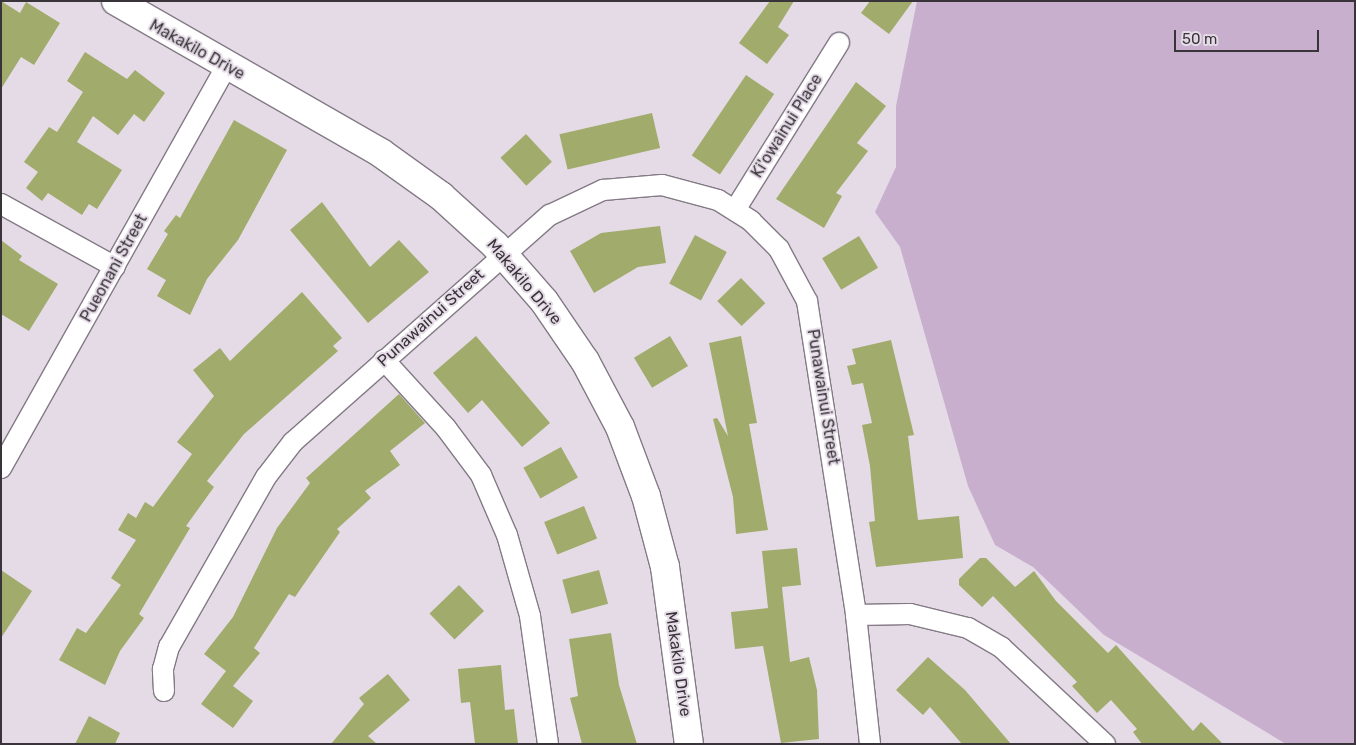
<!DOCTYPE html>
<style>
body{margin:0}
#map{position:relative;width:1356px;height:745px;overflow:hidden;background:#e5dbe7;font-family:Rubik,sans-serif}
div>[style]{position:absolute}
.green>*{inset:0;background:#c9afce}
.building>*{inset:0;background:#a1ab6b;transform-origin:0 0}
.roads{filter:drop-shadow(1px 0 #837a85) drop-shadow(-1px 0 #837a85) drop-shadow(0 1px #837a85) drop-shadow(0 -1px #837a85)}
.street>*{height:20px;margin:-10px;padding:0 10px;transform-origin:10px;border-radius:10px;background:#fff}
.secondary>*{height:28px;margin:-14px;padding:0 14px;transform-origin:14px;border-radius:14px;background:#fff}
span{translate:-50% -50%;white-space:nowrap;text-align:center;line-height:1.15;-webkit-text-stroke:4px #e5dbe7;paint-order:stroke}
.street-label{font-size:16px;color:#383439}
.frame{position:absolute;inset:0;border:2px solid #383439;pointer-events:none}
.scale{position:absolute;left:1174px;top:30px;width:145px;height:22px;box-sizing:border-box;border:2px solid #383439;border-top:0;padding-left:6px;font-size:15px;line-height:18px;white-space:nowrap;color:#383439;-webkit-text-stroke:4px #e5dbe7;paint-order:stroke}
</style>
<div id="map">
<div class="green">
<i style="clip-path:polygon(917px 1px,1355px 1px,1355px 744px,1286px 744px,1104px 635px,1033px 567px,995px 545px,968px 486px,900px 247px,875px 212px,896px 167px,896px 106px)"></i>
</div>
<div class="building">
<i style="clip-path:polygon(1px 1px,20px 13px,26px 2px,60px 23px,34px 65px,21px 57px,1px 89px)"></i>
<i style="clip-path:polygon(770px 1px,794px 1px,778px 27px,789px 35px,767px 64px,739px 43px)"></i>
<i style="clip-path:polygon(870px 1px,913px 1px,889px 34px,861px 13px)"></i>
<i style="clip-path:polygon(85px 52px,127px 79px,135px 70px,165px 93px,144px 122px,134px 114px,118px 135px,93px 116px,77px 142px,122px 170px,97px 209px,89px 204px,82px 215px,48px 193px,42px 201px,26px 188px,38px 172px,24px 162px,49px 127px,57px 132px,83px 92px,67px 81px)"></i>
<i style="left:746px;top:75px;width:34px;height:97px;rotate:34deg"></i>
<i style="clip-path:polygon(856px 82px,886px 106px,857px 143px,868px 151px,836px 193px,842px 196px,824px 228px,776px 199px)"></i>
<i style="left:652px;top:113px;width:36px;height:95px;rotate:77deg"></i>
<i style="clip-path:polygon(234px 120px,287px 150px,238px 240px,207px 279px,190px 315px,157px 296px,166px 280px,147px 269px,168px 234px,164px 231px,176px 215px,180px 218px)"></i>
<i style="left:526px;top:134px;width:38px;height:35px;rotate:47deg"></i>
<i style="clip-path:polygon(322px 202px,370px 267px,399px 240px,429px 272px,368px 323px,290px 230px)"></i>
<i style="clip-path:polygon(660px 226px,666px 263px,638px 267px,594px 293px,570px 251px,601px 233px)"></i>
<i style="left:695px;top:235px;width:36px;height:55px;rotate:28deg"></i>
<i style="left:859px;top:236px;width:37px;height:43px;rotate:59deg"></i>
<i style="clip-path:polygon(1px 240px,22px 256px,19px 260px,58px 284px,29px 331px,1px 314px)"></i>
<i style="left:741px;top:278px;width:35px;height:33px;rotate:46deg"></i>
<i style="clip-path:polygon(302px 292px,342px 338px,333px 346px,338px 351px,244px 434px,207px 481px,214px 487px,186px 526px,190px 528px,139px 614px,144px 618px,120px 651px,105px 685px,59px 660px,77px 628px,86px 633px,121px 585px,111px 578px,136px 540px,118px 530px,128px 513px,136px 518px,145px 502px,153px 507px,192px 454px,177px 442px,214px 396px,193px 370px,220px 348px,230px 361px)"></i>
<i style="clip-path:polygon(476px 336px,550px 423px,522px 447px,482px 400px,468px 413px,433px 373px)"></i>
<i style="left:670px;top:336px;width:35px;height:42px;rotate:59deg"></i>
<i style="clip-path:polygon(741px 336px,757px 423px,749px 424px,768px 530px,736px 534px,733px 497px,713px 419px,717px 418px,728px 436px,709px 343px)"></i>
<i style="clip-path:polygon(891px 340px,914px 435px,908px 436px,918px 520px,959px 516px,963px 558px,876px 567px,869px 522px,875px 521px,870px 466px,862px 425px,872px 423px,863px 383px,852px 385px,847px 366px,856px 364px,852px 349px)"></i>
<i style="clip-path:polygon(399px 394px,425px 423px,390px 451px,400px 465px,365px 491px,371px 498px,337px 529px,340px 532px,295px 597px,289px 594px,254px 648px,260px 653px,233px 686px,253px 701px,233px 728px,201px 704px,226px 671px,204px 654px,233px 617px,277px 528px,310px 483px,306px 478px)"></i>
<i style="left:561px;top:447px;width:35px;height:43px;rotate:61deg"></i>
<i style="left:584px;top:506px;width:35px;height:43px;rotate:68deg"></i>
<i style="clip-path:polygon(797px 548px,801px 585px,782px 587px,790px 662px,809px 657px,817px 690px,819px 739px,781px 743px,763px 646px,735px 649px,731px 612px,768px 608px,762px 551px)"></i>
<i style="clip-path:polygon(980px 558px,986px 558px,1015px 587px,1034px 571px,1056px 601px,1108px 653px,1116px 645px,1193px 731px,1201px 722px,1223px 744px,1142px 744px,1133px 732px,1137px 729px,1111px 700px,1097px 713px,1072px 686px,1077px 682px,993px 596px,982px 607px,959px 585px,959px 579px)"></i>
<i style="clip-path:polygon(1px 570px,32px 591px,1px 638px)"></i>
<i style="left:599px;top:570px;width:35px;height:38px;rotate:75deg"></i>
<i style="left:459px;top:585px;width:36px;height:41px;rotate:46deg"></i>
<i style="clip-path:polygon(611px 633px,619px 685px,637px 744px,582px 744px,570px 698px,578px 696px,569px 639px)"></i>
<i style="clip-path:polygon(928px 657px,965px 690px,1011px 744px,962px 744px,930px 707px,923px 715px,896px 690px)"></i>
<i style="clip-path:polygon(501px 665px,505px 710px,514px 709px,518px 744px,475px 744px,470px 702px,461px 703px,458px 669px)"></i>
<i style="clip-path:polygon(388px 674px,410px 700px,368px 736px,377px 744px,331px 744px,364px 704px,359px 698px)"></i>
<i style="clip-path:polygon(89px 716px,120px 733px,115px 744px,75px 744px)"></i>
</div>
<div class="roads">
<div class="street">
<i style="left:1px;top:204px;width:130px;rotate:28.9deg"></i>
<i style="left:735px;top:210px;width:197px;rotate:-58.1deg"></i>
<i style="left:384px;top:360px;width:92px;rotate:47.6deg"></i>
<i style="left:446px;top:428px;width:59px;rotate:53.3deg"></i>
<i style="left:481px;top:475px;width:65px;rotate:66.6deg"></i>
<i style="left:507px;top:535px;width:84px;rotate:74.1deg"></i>
<i style="left:530px;top:616px;width:129px;rotate:82deg"></i>
<i style="left:1px;top:468px;width:460px;rotate:-60.7deg"></i>
<i style="left:856px;top:615px;width:54px;rotate:-1.1deg"></i>
<i style="left:910px;top:614px;width:60px;rotate:13.6deg"></i>
<i style="left:968px;top:628px;width:39px;rotate:30deg"></i>
<i style="left:1002px;top:648px;width:141px;rotate:43deg"></i>
<i style="left:164px;top:691px;width:22px;rotate:-93deg"></i>
<i style="left:163px;top:669px;width:23px;rotate:-75deg"></i>
<i style="left:169px;top:647px;width:196px;rotate:-60.3deg"></i>
<i style="left:266px;top:477px;width:44px;rotate:-52.4deg"></i>
<i style="left:293px;top:442px;width:343px;rotate:-41.5deg"></i>
<i style="left:550px;top:215px;width:59px;rotate:-25.3deg"></i>
<i style="left:603px;top:190px;width:59px;rotate:-4.8deg"></i>
<i style="left:662px;top:185px;width:58px;rotate:15deg"></i>
<i style="left:718px;top:200px;width:39px;rotate:32deg"></i>
<i style="left:751px;top:221px;width:40px;rotate:45deg"></i>
<i style="left:779px;top:249px;width:59px;rotate:61.7deg"></i>
<i style="left:807px;top:301px;width:318px;rotate:81.1deg"></i>
<i style="left:856px;top:615px;width:130px;rotate:83.8deg"></i>
</div>
<div class="secondary">
<i style="left:116px;top:1px;width:305px;rotate:29.8deg"></i>
<i style="left:381px;top:153px;width:74px;rotate:35.6deg"></i>
<i style="left:441px;top:196px;width:73px;rotate:42.2deg"></i>
<i style="left:495px;top:245px;width:74px;rotate:48.8deg"></i>
<i style="left:544px;top:301px;width:73px;rotate:55.7deg"></i>
<i style="left:585px;top:361px;width:75px;rotate:62.1deg"></i>
<i style="left:620px;top:427px;width:74px;rotate:69.4deg"></i>
<i style="left:646px;top:496px;width:73px;rotate:75deg"></i>
<i style="left:665px;top:567px;width:179px;rotate:82.3deg"></i>
</div>
</div>
<div class="street-label">
<span style="left:197px;top:50px;rotate:29deg">Makakilo Drive</span>
<span style="left:787px;top:126px;rotate:-58deg">Ki'owainui Place</span>
<span style="left:114px;top:268px;rotate:-61deg">Pueonani Street</span>
<span style="left:524px;top:282px;rotate:50deg">Makakilo Drive</span>
<span style="left:431px;top:318px;rotate:-42deg">Punawainui Street</span>
<span style="left:823px;top:397px;rotate:81deg">Punawainui Street</span>
<span style="left:678px;top:664px;rotate:82deg">Makakilo Drive</span>
</div>
<div class="frame"></div>
<div class="scale">50 m</div>
</div>
